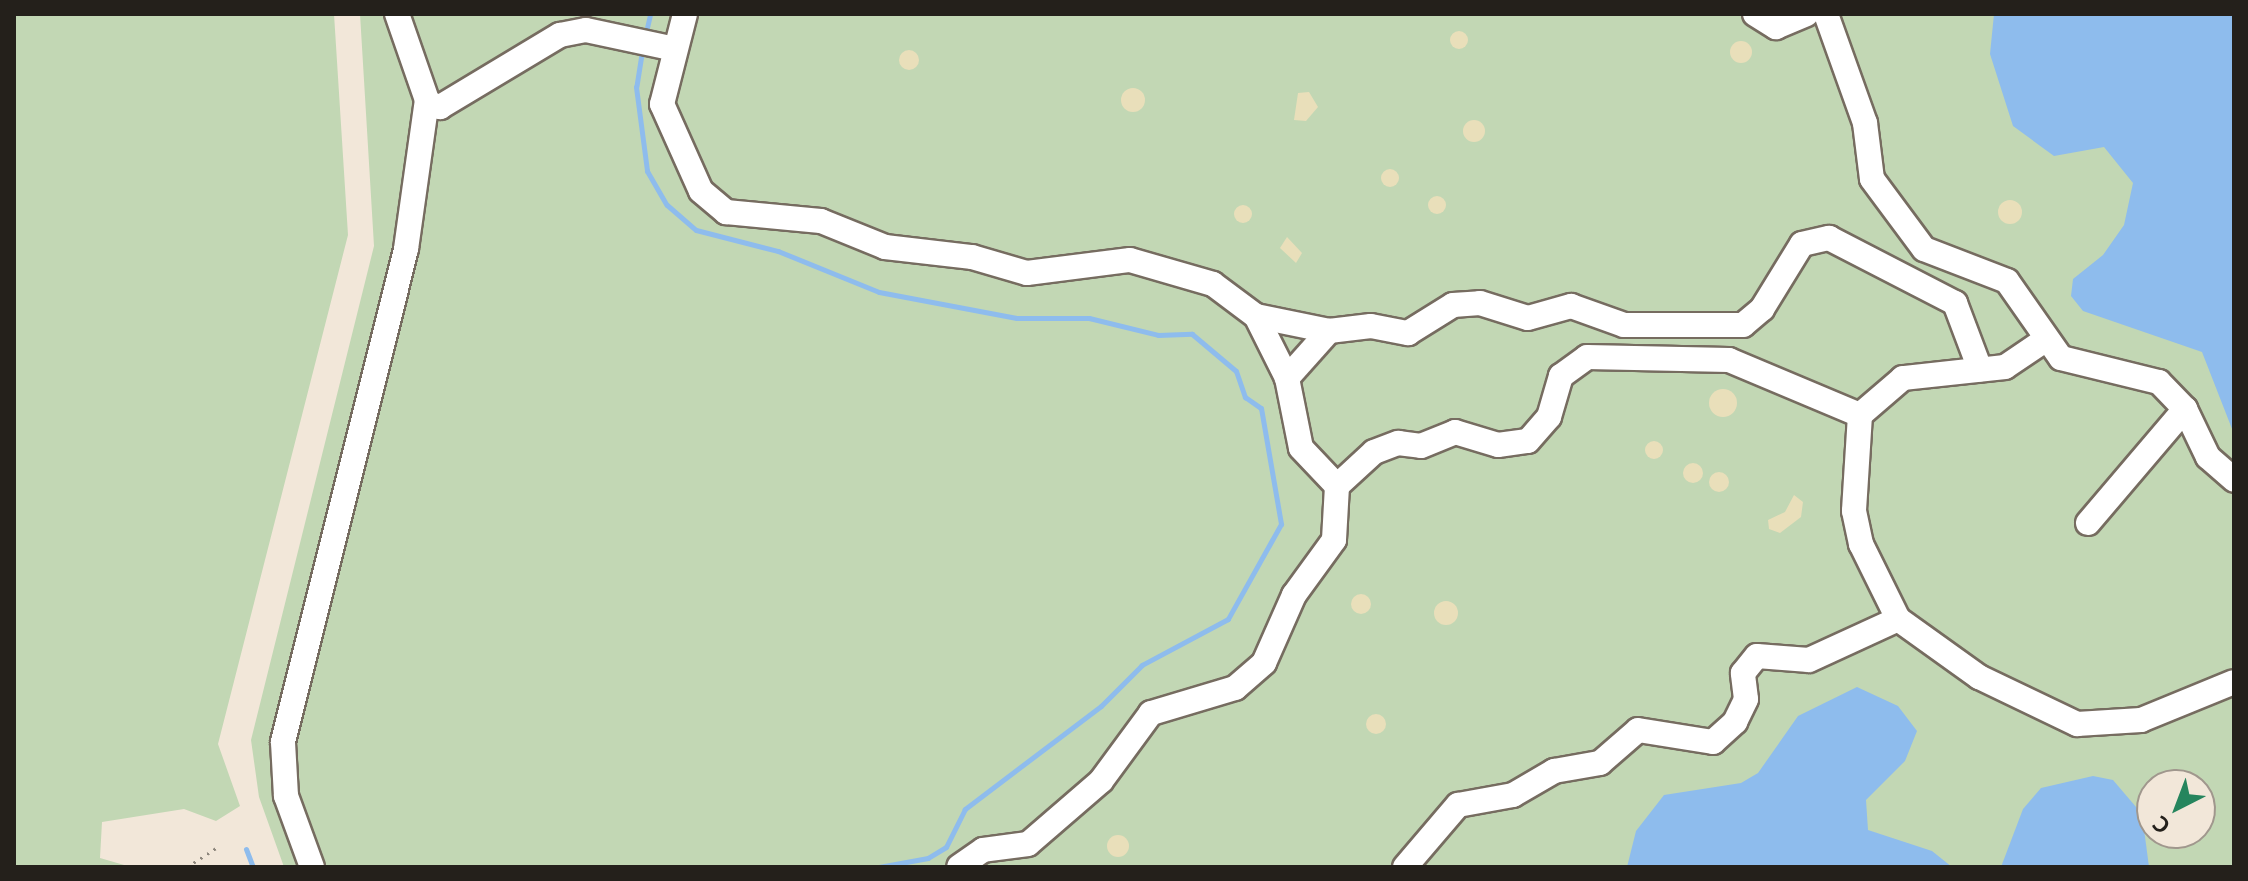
<!DOCTYPE html>
<meta charset="utf-8">
<style>
body{margin:0}
#map{position:relative;width:2248px;height:881px;overflow:hidden;background:#f2e7d9;font-family:Ubuntu,sans-serif}
div>[style]{position:absolute}
.green>*{inset:0;background:#c2d7b4}
.sand>*{inset:0;background:#e9dfba}
.round{border-radius:50%}
.water>*{inset:0;background:#8ebced}
.stream>*{height:5px;margin:-2.5px;padding:0 2.5px;transform-origin:2.5px;border-radius:2.5px;background:#8ebced}
.path>*{height:3px;margin-top:-1.5px;transform-origin:0;background:repeating-linear-gradient(90deg,#8e877d 0 2px,transparent 0 8px)}
.roads{filter:drop-shadow(2px 0 #766c60) drop-shadow(-2px 0 #766c60) drop-shadow(0 2px #766c60) drop-shadow(0 -2px #766c60)}
.minor>*{height:24px;margin:-12px;padding:0 12px;transform-origin:12px;border-radius:12px;background:#fff}
span{translate:-50% -50%;white-space:nowrap;text-align:center;line-height:1.15;-webkit-text-stroke:8px #f2e7d9;paint-order:stroke}
.frame{position:absolute;inset:0;border:16px solid #24201b;pointer-events:none}
.north{position:absolute;left:2136px;top:769px;width:80px;height:80px;box-sizing:border-box;background:#f2e7d9;border:2px solid #a0978d;border-radius:50%;rotate:222deg;font-size:22px;font-weight:700;line-height:32px;text-align:center;color:#24201b}
.north::after{content:'';display:block;margin:auto;width:28px;height:36px;background:#26855d;clip-path:polygon(50% 0,100% 100%,50% 72%,0 100%)}
</style>
<div id="map">
<div class="green">
<i style="clip-path:polygon(14px 14px,334px 14px,348px 235px,218px 744px,240px 806px,216px 821px,184px 809px,102px 822px,100px 858px,131px 867px,14px 867px)"></i>
<i style="clip-path:polygon(evenodd,360px 14px,2234px 14px,2234px 867px,284px 867px,259px 797px,251px 740px,374px 246px,360px 14px,2152px 785px,2200px 785px,2200px 833px,2152px 833px,2152px 785px)"></i>
</div>
<div class="sand">
<i class="round" style="left:1450px;top:31px;width:18px;height:18px"></i>
<i class="round" style="left:1730px;top:41px;width:22px;height:22px"></i>
<i class="round" style="left:899px;top:50px;width:20px;height:20px"></i>
<i class="round" style="left:1121px;top:88px;width:24px;height:24px"></i>
<i style="clip-path:polygon(1309px 92px,1318px 107px,1306px 121px,1294px 120px,1298px 93px)"></i>
<i class="round" style="left:1463px;top:120px;width:22px;height:22px"></i>
<i class="round" style="left:1381px;top:169px;width:18px;height:18px"></i>
<i class="round" style="left:1428px;top:196px;width:18px;height:18px"></i>
<i class="round" style="left:1998px;top:200px;width:24px;height:24px"></i>
<i class="round" style="left:1234px;top:205px;width:18px;height:18px"></i>
<i style="clip-path:polygon(1287px 237px,1302px 253px,1296px 263px,1280px 248px)"></i>
<i class="round" style="left:1709px;top:389px;width:28px;height:28px"></i>
<i class="round" style="left:1645px;top:441px;width:18px;height:18px"></i>
<i class="round" style="left:1683px;top:463px;width:20px;height:20px"></i>
<i class="round" style="left:1709px;top:472px;width:20px;height:20px"></i>
<i style="clip-path:polygon(1794px 495px,1803px 502px,1801px 517px,1780px 533px,1769px 529px,1768px 520px,1785px 512px)"></i>
<i class="round" style="left:1351px;top:594px;width:20px;height:20px"></i>
<i class="round" style="left:1434px;top:601px;width:24px;height:24px"></i>
<i class="round" style="left:1366px;top:714px;width:20px;height:20px"></i>
<i class="round" style="left:2171px;top:831px;width:18px;height:18px"></i>
<i class="round" style="left:1107px;top:835px;width:22px;height:22px"></i>
</div>
<div class="water">
<i style="clip-path:polygon(1994px 14px,2234px 14px,2234px 434px,2202px 352px,2083px 311px,2071px 296px,2073px 279px,2103px 255px,2124px 225px,2133px 183px,2104px 147px,2054px 156px,2013px 126px,1990px 54px)"></i>
<i style="clip-path:polygon(1857px 687px,1898px 706px,1917px 731px,1905px 761px,1866px 800px,1868px 830px,1932px 851px,1952px 867px,1627px 867px,1636px 831px,1664px 795px,1741px 783px,1758px 773px,1798px 716px)"></i>
<i style="clip-path:polygon(2093px 776px,2113px 780px,2142px 814px,2149px 867px,2001px 867px,2023px 809px,2041px 788px)"></i>
</div>
<div class="stream">
<i style="left:646px;top:32px;width:18px;rotate:-77deg"></i>
<i style="left:642px;top:51px;width:36px;rotate:99deg"></i>
<i style="left:636px;top:87px;width:85px;rotate:82.5deg"></i>
<i style="left:647px;top:171px;width:39px;rotate:60deg"></i>
<i style="left:667px;top:205px;width:38px;rotate:41deg"></i>
<i style="left:696px;top:230px;width:85px;rotate:14.4deg"></i>
<i style="left:778px;top:251px;width:109px;rotate:22.1deg"></i>
<i style="left:879px;top:292px;width:140px;rotate:10.7deg"></i>
<i style="left:1017px;top:318px;width:72px"></i>
<i style="left:1089px;top:318px;width:71px;rotate:13.8deg"></i>
<i style="left:1158px;top:335px;width:34px;rotate:-2deg"></i>
<i style="left:1192px;top:334px;width:57px;rotate:40.1deg"></i>
<i style="left:1236px;top:371px;width:28px;rotate:71deg"></i>
<i style="left:1245px;top:397px;width:19px;rotate:35deg"></i>
<i style="left:1261px;top:408px;width:118px;rotate:80.2deg"></i>
<i style="left:1281px;top:524px;width:109px;rotate:119.2deg"></i>
<i style="left:1228px;top:619px;width:98px;rotate:151.9deg"></i>
<i style="left:1142px;top:665px;width:58px;rotate:135deg"></i>
<i style="left:1101px;top:706px;width:171px;rotate:142.9deg"></i>
<i style="left:965px;top:809px;width:42px;rotate:116.6deg"></i>
<i style="left:946px;top:847px;width:21px;rotate:149deg"></i>
<i style="left:928px;top:858px;width:50px;rotate:169.6deg"></i>
<i style="left:246px;top:849px;width:19px;rotate:69deg"></i>
</div>
<div class="path">
<i style="left:187px;top:867px;width:38px;rotate:-33deg"></i>
</div>
<div class="roads">
<div class="minor">
<i style="left:685px;top:14px;width:93px;rotate:104.3deg"></i>
<i style="left:662px;top:104px;width:95px;rotate:65.9deg"></i>
<i style="left:701px;top:191px;width:33px;rotate:40deg"></i>
<i style="left:726px;top:212px;width:95px;rotate:5.4deg"></i>
<i style="left:821px;top:221px;width:69px;rotate:22.1deg"></i>
<i style="left:885px;top:247px;width:88px;rotate:6.6deg"></i>
<i style="left:972px;top:257px;width:57px;rotate:16.2deg"></i>
<i style="left:1027px;top:273px;width:104px;rotate:-7.2deg"></i>
<i style="left:1130px;top:260px;width:86px;rotate:16.1deg"></i>
<i style="left:1213px;top:284px;width:54px;rotate:36.7deg"></i>
<i style="left:1256px;top:316px;width:69px;rotate:63.4deg"></i>
<i style="left:1287px;top:378px;width:71px;rotate:78.7deg"></i>
<i style="left:1301px;top:448px;width:52px;rotate:46.5deg"></i>
<i style="left:1337px;top:486px;width:54px;rotate:93.2deg"></i>
<i style="left:1334px;top:540px;width:68px;rotate:126deg"></i>
<i style="left:1294px;top:595px;width:74px;rotate:113.8deg"></i>
<i style="left:1264px;top:663px;width:38px;rotate:139deg"></i>
<i style="left:1235px;top:688px;width:88px;rotate:163.4deg"></i>
<i style="left:1151px;top:713px;width:84px;rotate:126.3deg"></i>
<i style="left:1101px;top:781px;width:96px;rotate:139.2deg"></i>
<i style="left:1028px;top:844px;width:45px;rotate:172.4deg"></i>
<i style="left:983px;top:850px;width:29px;rotate:145deg"></i>
<i style="left:1755px;top:14px;width:25px;rotate:32deg"></i>
<i style="left:1776px;top:27px;width:33px;rotate:-23deg"></i>
<i style="left:1826px;top:14px;width:116px;rotate:70.3deg"></i>
<i style="left:1865px;top:123px;width:56px;rotate:82.9deg"></i>
<i style="left:1872px;top:179px;width:87px;rotate:53.4deg"></i>
<i style="left:1924px;top:249px;width:89px;rotate:21.1deg"></i>
<i style="left:2007px;top:281px;width:94px;rotate:55deg"></i>
<i style="left:2061px;top:358px;width:101px;rotate:13.8deg"></i>
<i style="left:2159px;top:382px;width:37px;rotate:46deg"></i>
<i style="left:2185px;top:409px;width:53px;rotate:64.4deg"></i>
<i style="left:2208px;top:457px;width:35px;rotate:41deg"></i>
<i style="left:427px;top:103px;width:14px;rotate:17deg"></i>
<i style="left:440px;top:107px;width:140px;rotate:-31deg"></i>
<i style="left:560px;top:35px;width:26px;rotate:-11deg"></i>
<i style="left:586px;top:30px;width:91px;rotate:12.1deg"></i>
<i style="left:1256px;top:316px;width:75px;rotate:11.6deg"></i>
<i style="left:1329px;top:331px;width:42px;rotate:-6.8deg"></i>
<i style="left:1371px;top:326px;width:38px;rotate:11deg"></i>
<i style="left:1408px;top:333px;width:53px;rotate:-31.9deg"></i>
<i style="left:1453px;top:305px;width:27px;rotate:-4deg"></i>
<i style="left:1480px;top:303px;width:50px;rotate:17.4deg"></i>
<i style="left:1528px;top:318px;width:45px;rotate:-15.6deg"></i>
<i style="left:1571px;top:306px;width:56px;rotate:19.7deg"></i>
<i style="left:1624px;top:325px;width:119px"></i>
<i style="left:1743px;top:325px;width:25px;rotate:-40deg"></i>
<i style="left:1762px;top:309px;width:76px;rotate:-58.4deg"></i>
<i style="left:1802px;top:244px;width:28px;rotate:-13deg"></i>
<i style="left:1829px;top:238px;width:142px;rotate:27.3deg"></i>
<i style="left:1955px;top:303px;width:71px;rotate:69.3deg"></i>
<i style="left:2045px;top:340px;width:48px;rotate:146deg"></i>
<i style="left:2005px;top:367px;width:103px;rotate:173.8deg"></i>
<i style="left:1903px;top:378px;width:57px;rotate:139.3deg"></i>
<i style="left:1860px;top:415px;width:96px;rotate:93.6deg"></i>
<i style="left:1854px;top:511px;width:34px;rotate:78deg"></i>
<i style="left:1861px;top:544px;width:84px;rotate:63.7deg"></i>
<i style="left:1898px;top:619px;width:100px;rotate:35.6deg"></i>
<i style="left:1979px;top:677px;width:109px;rotate:25.6deg"></i>
<i style="left:2077px;top:724px;width:64px;rotate:-3.6deg"></i>
<i style="left:2141px;top:720px;width:100px;rotate:-22.2deg"></i>
<i style="left:1287px;top:378px;width:63px;rotate:-48.2deg"></i>
<i style="left:1337px;top:486px;width:50px;rotate:-42.6deg"></i>
<i style="left:1374px;top:452px;width:26px;rotate:-21deg"></i>
<i style="left:1398px;top:443px;width:23px;rotate:7deg"></i>
<i style="left:1421px;top:446px;width:37px;rotate:-22deg"></i>
<i style="left:1455px;top:432px;width:45px;rotate:16.8deg"></i>
<i style="left:1498px;top:445px;width:30px;rotate:-8deg"></i>
<i style="left:1528px;top:441px;width:32px;rotate:-49deg"></i>
<i style="left:1549px;top:417px;width:43px;rotate:-73.7deg"></i>
<i style="left:1561px;top:376px;width:32px;rotate:-36deg"></i>
<i style="left:1587px;top:357px;width:142px;rotate:1.2deg"></i>
<i style="left:1729px;top:360px;width:142px;rotate:22.8deg"></i>
<i style="left:2088px;top:523px;width:150px;rotate:-49.6deg"></i>
<i style="left:312px;top:867px;width:76px;rotate:-110.1deg"></i>
<i style="left:286px;top:796px;width:54px;rotate:-93.2deg"></i>
<i style="left:283px;top:742px;width:508px;rotate:-75.99deg"></i>
<i style="left:406px;top:249px;width:150px;rotate:-82deg"></i>
<i style="left:427px;top:100px;width:91px;rotate:-109.2deg"></i>
<i style="left:1405px;top:867px;width:82px;rotate:-49.5deg"></i>
<i style="left:1458px;top:805px;width:56px;rotate:-10.3deg"></i>
<i style="left:1513px;top:795px;width:48px;rotate:-30.3deg"></i>
<i style="left:1554px;top:771px;width:47px;rotate:-9.9deg"></i>
<i style="left:1600px;top:763px;width:50px;rotate:-41deg"></i>
<i style="left:1638px;top:730px;width:76px;rotate:9.1deg"></i>
<i style="left:1713px;top:742px;width:30px;rotate:-42deg"></i>
<i style="left:1735px;top:722px;width:25px;rotate:-64deg"></i>
<i style="left:1746px;top:699px;width:26px;rotate:-97deg"></i>
<i style="left:1743px;top:673px;width:22px;rotate:-51deg"></i>
<i style="left:1757px;top:656px;width:52px;rotate:4.4deg"></i>
<i style="left:1809px;top:660px;width:98px;rotate:-24.7deg"></i>
</div>
</div>
<div class="frame"></div>
<div class="north">С</div>
</div>
